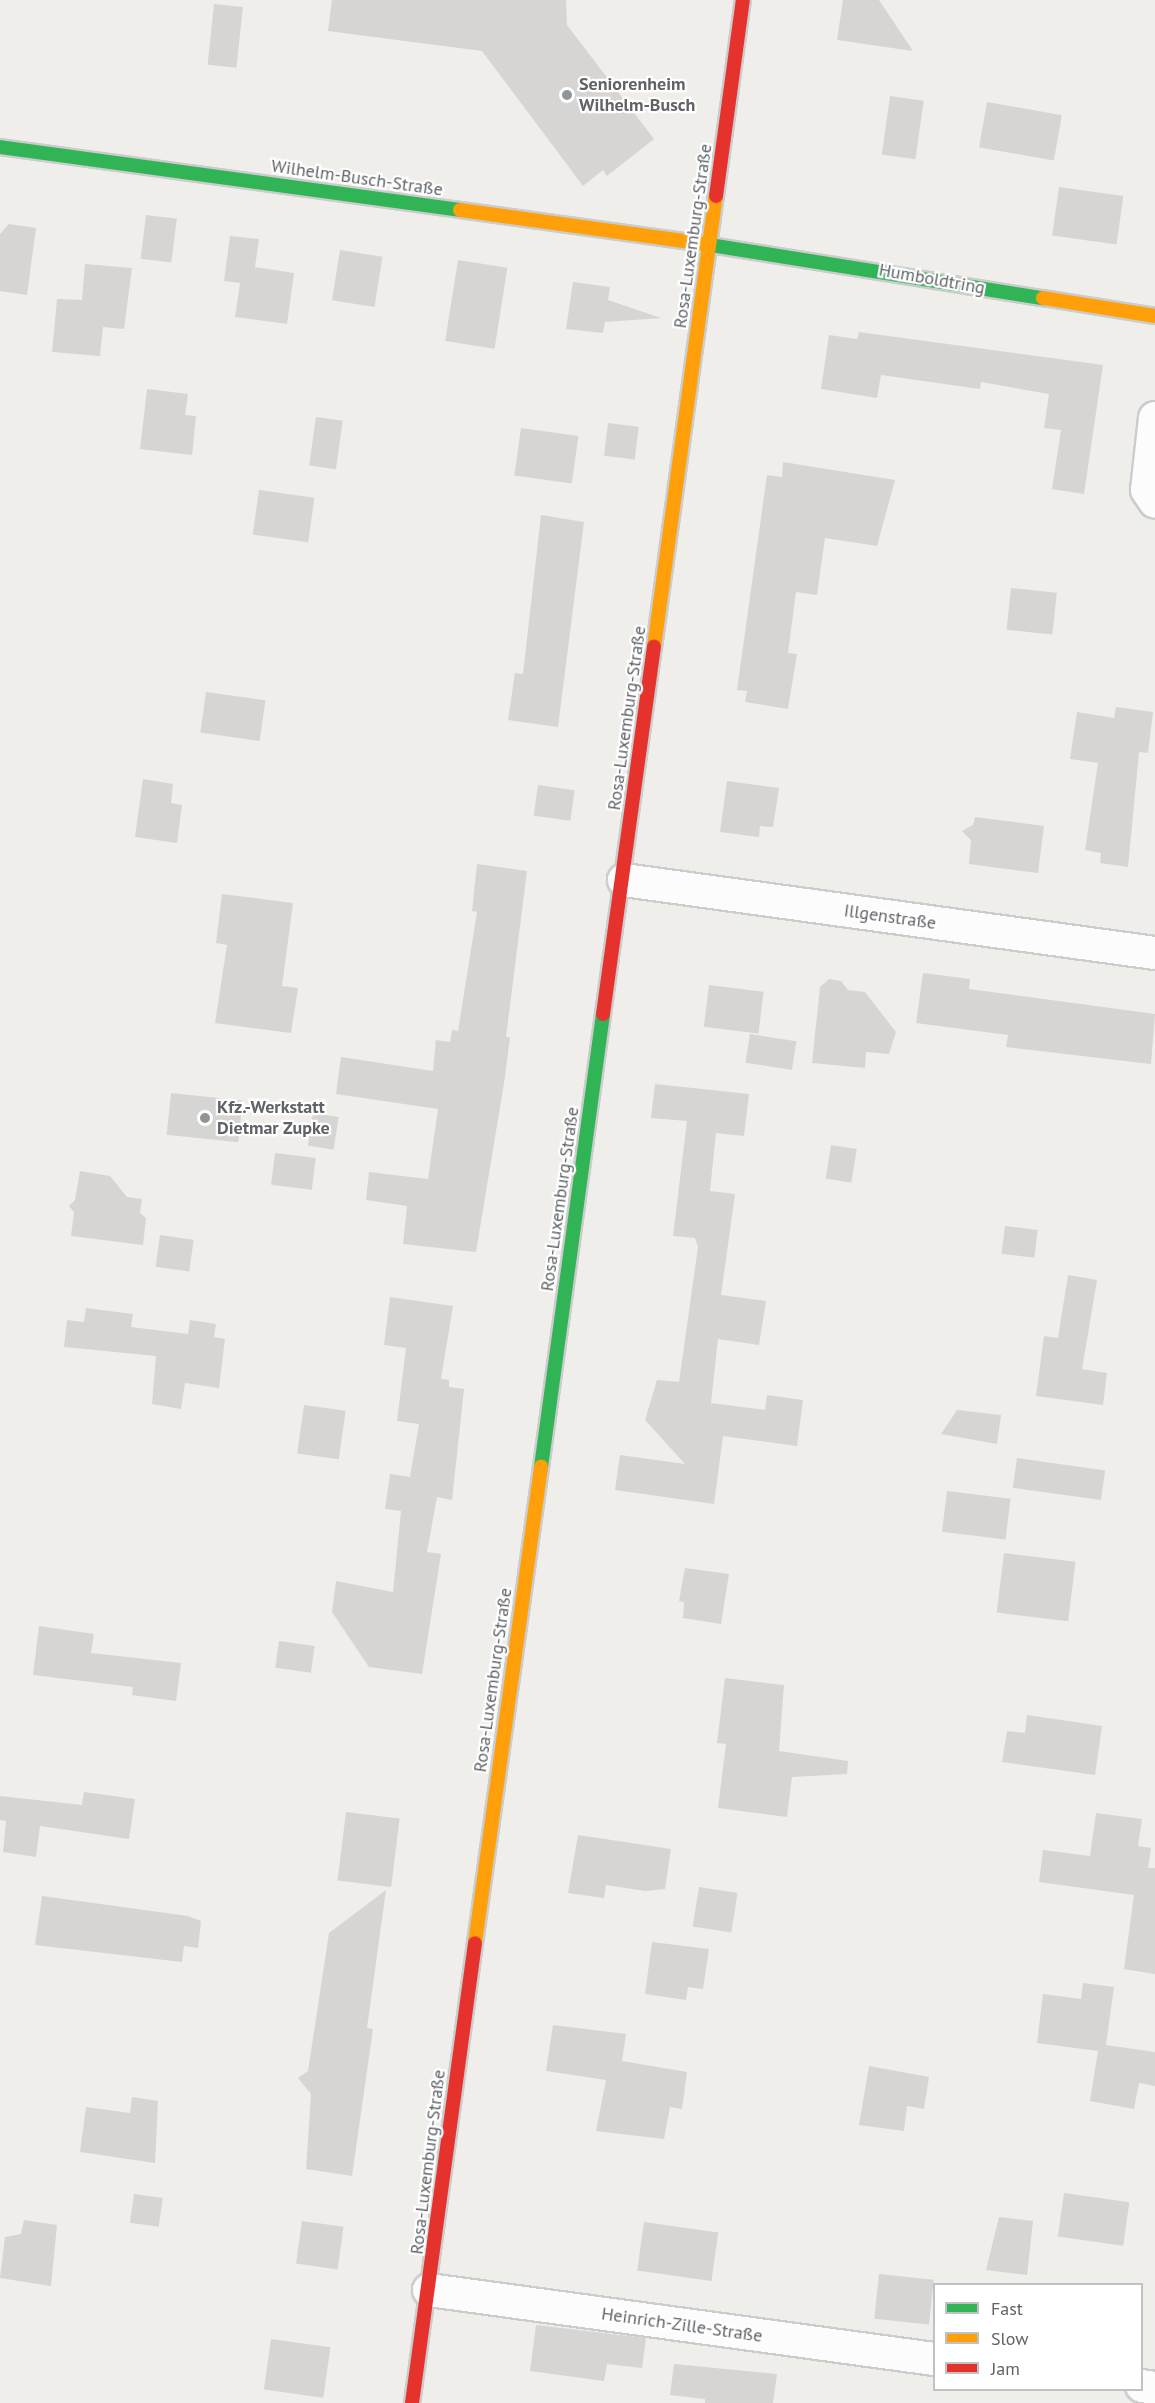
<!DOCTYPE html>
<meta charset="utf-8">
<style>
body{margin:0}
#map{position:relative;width:1155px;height:2403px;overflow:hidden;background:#efeeea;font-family:"PT Sans",sans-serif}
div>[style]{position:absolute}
.building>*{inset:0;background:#d6d5d3;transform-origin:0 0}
.roads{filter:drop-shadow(2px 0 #cbcccc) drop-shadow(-2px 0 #cbcccc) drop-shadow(0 2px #cbcccc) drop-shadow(0 -2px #cbcccc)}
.street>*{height:32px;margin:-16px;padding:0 16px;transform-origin:16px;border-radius:16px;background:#fdfcfc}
.fast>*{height:14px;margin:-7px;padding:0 7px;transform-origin:7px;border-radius:7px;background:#30b455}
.slow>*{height:14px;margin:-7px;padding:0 7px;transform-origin:7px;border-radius:7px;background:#ff9f0a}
.jam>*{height:14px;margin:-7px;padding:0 7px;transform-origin:7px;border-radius:7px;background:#e5322d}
.dots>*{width:16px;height:16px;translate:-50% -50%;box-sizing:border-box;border:3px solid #fff;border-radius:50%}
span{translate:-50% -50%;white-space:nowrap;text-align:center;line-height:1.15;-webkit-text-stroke:4.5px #fff;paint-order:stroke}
.poi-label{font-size:18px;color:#5f6368;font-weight:700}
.left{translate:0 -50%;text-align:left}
.street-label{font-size:18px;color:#5f6368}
.legend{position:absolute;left:933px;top:2283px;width:210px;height:108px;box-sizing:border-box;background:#fff;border:2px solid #bfc1c3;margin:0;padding:8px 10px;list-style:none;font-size:18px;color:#5f6368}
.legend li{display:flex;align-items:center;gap:12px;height:30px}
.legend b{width:30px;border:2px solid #bfc1c3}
</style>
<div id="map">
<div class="building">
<i style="clip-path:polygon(332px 0,566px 0,567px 25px,654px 139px,607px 176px,603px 170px,583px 186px,482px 51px,328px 31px)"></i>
<i style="clip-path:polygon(843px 0,879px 0,913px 51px,837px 40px)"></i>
<i style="left:214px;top:4px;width:29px;height:61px;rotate:6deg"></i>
<i style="left:890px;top:96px;width:34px;height:59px;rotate:8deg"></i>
<i style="left:987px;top:102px;width:76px;height:46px;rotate:10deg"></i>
<i style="left:1059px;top:187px;width:65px;height:49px;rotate:8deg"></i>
<i style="left:146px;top:215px;width:31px;height:44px;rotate:7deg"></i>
<i style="clip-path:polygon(9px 224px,36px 228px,27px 295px,0 291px,0 234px)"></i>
<i style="clip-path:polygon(230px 236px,259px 239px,255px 267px,294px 273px,287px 324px,235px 317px,240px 283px,224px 281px)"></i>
<i style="left:340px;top:250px;width:43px;height:51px;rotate:9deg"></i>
<i style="left:458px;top:260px;width:50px;height:82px;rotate:9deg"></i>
<i style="clip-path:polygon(85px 264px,132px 268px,124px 329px,103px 327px,100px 356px,52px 352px,57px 299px,82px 300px)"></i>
<i style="clip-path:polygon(573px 282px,610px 287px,608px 300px,661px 318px,605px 322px,603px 333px,566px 329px)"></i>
<i style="clip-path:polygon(859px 332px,1103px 365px,1084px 494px,1052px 489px,1061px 430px,1044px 428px,1049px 394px,981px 382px,980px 389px,881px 375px,877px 398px,821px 389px,829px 335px,857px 339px)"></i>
<i style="clip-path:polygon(147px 389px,188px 394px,185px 415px,196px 416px,192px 455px,140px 449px)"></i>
<i style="left:316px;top:417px;width:27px;height:49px;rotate:8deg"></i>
<i style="left:608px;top:423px;width:31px;height:33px;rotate:7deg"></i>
<i style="left:521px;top:428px;width:58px;height:48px;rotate:8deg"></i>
<i style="clip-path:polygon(783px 462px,895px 480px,877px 546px,825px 538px,817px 595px,796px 592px,788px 653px,797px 654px,788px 709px,745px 702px,747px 691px,737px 690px,767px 475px,782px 477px)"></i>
<i style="left:259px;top:490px;width:56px;height:45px;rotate:8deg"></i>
<i style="clip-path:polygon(541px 515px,584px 522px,558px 727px,508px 720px,515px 673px,523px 674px)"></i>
<i style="left:1011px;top:588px;width:46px;height:42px;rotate:6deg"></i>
<i style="left:206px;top:692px;width:60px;height:41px;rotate:8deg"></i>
<i style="clip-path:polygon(1116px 707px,1153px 712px,1148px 753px,1139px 752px,1128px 867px,1100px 863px,1101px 853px,1085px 850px,1098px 763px,1070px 759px,1077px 712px,1114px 718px)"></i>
<i style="clip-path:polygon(143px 779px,173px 784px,171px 803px,182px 805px,177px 843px,135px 837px)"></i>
<i style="clip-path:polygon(727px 781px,779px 788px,773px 827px,760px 826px,759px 837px,720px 832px)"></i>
<i style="left:538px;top:785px;width:37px;height:31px;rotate:8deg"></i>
<i style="clip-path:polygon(975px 817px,1044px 826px,1038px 873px,969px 864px,971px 840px,962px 831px,973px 825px)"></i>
<i style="clip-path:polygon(477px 864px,527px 871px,506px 1037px,510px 1037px,505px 1077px,476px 1252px,403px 1244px,407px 1206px,366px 1200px,369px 1172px,428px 1179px,438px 1109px,336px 1094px,341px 1057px,433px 1071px,436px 1040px,450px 1042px,452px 1030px,458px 1031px,477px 912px,472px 911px)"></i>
<i style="clip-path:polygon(222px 894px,293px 903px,282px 986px,298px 988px,291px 1033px,215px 1023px,227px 945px,216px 943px)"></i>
<i style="clip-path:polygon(923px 973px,970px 979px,969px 989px,1155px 1014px,1151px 1064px,1006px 1047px,1008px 1035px,916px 1023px)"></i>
<i style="clip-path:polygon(829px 979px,841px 981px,848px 990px,865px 992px,896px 1032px,889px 1054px,866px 1052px,865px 1068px,812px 1063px,820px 987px)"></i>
<i style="left:709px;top:985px;width:55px;height:42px;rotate:7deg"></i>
<i style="left:750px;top:1034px;width:47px;height:29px;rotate:9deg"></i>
<i style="clip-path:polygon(655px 1084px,749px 1094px,744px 1136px,716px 1133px,710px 1191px,735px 1194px,721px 1295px,766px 1301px,759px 1345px,718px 1339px,711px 1403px,765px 1410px,767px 1395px,803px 1400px,797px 1446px,723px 1436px,714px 1504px,615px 1490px,620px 1455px,685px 1464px,645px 1420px,657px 1380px,679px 1382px,698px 1247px,695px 1238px,673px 1236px,687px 1121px,651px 1118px)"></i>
<i style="left:171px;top:1093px;width:72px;height:42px;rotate:6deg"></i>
<i style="left:313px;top:1113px;width:26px;height:33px;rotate:9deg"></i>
<i style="left:831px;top:1145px;width:26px;height:34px;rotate:9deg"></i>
<i style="left:275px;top:1153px;width:41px;height:32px;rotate:7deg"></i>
<i style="clip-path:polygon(80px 1171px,110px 1176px,127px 1197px,142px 1199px,140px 1213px,146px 1218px,143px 1245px,71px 1236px,74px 1212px,69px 1206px,75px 1200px)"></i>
<i style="left:1005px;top:1226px;width:33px;height:28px;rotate:7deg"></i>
<i style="left:160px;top:1235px;width:34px;height:32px;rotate:8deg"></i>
<i style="clip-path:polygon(1068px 1275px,1097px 1280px,1082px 1369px,1107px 1373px,1103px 1405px,1036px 1396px,1044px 1336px,1058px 1338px)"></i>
<i style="clip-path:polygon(390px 1297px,453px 1306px,441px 1379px,449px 1380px,449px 1387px,464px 1389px,452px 1500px,437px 1497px,427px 1552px,441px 1554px,422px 1674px,369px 1667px,332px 1612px,336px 1581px,393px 1592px,401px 1511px,385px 1509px,390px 1474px,410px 1477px,419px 1424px,397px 1421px,406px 1348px,384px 1345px)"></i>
<i style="clip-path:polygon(86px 1308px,133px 1314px,131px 1327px,188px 1334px,190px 1320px,216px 1324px,214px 1337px,225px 1339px,219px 1388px,185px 1383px,181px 1409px,152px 1404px,156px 1356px,64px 1347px,67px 1320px,84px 1322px)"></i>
<i style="left:304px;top:1405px;width:42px;height:49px;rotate:8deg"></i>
<i style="clip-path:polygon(957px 1410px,1001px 1415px,997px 1444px,941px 1434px)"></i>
<i style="left:1017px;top:1458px;width:89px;height:30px;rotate:8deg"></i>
<i style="left:947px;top:1491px;width:64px;height:41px;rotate:7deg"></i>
<i style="left:1004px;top:1553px;width:72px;height:60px;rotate:7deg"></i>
<i style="clip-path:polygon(685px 1568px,729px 1574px,721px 1624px,683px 1618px,684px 1602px,679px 1601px)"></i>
<i style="clip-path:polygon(39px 1626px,94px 1634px,91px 1653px,181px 1663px,176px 1701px,132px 1695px,133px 1687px,33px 1675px)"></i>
<i style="left:279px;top:1641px;width:36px;height:27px;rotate:8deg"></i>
<i style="clip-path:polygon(725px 1678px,784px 1685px,779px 1751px,848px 1761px,847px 1774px,792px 1777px,787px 1817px,718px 1808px,726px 1744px,717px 1743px)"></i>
<i style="clip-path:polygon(1027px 1715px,1102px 1726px,1095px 1775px,1002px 1762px,1007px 1731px,1025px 1733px)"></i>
<i style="clip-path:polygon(84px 1792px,135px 1799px,129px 1839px,40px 1826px,36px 1857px,3px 1852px,6px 1821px,0 1820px,0 1796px,82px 1805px)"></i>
<i style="left:346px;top:1812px;width:54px;height:69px;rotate:7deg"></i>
<i style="clip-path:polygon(1096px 1813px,1142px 1819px,1138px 1846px,1151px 1848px,1148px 1868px,1155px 1868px,1155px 1974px,1124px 1969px,1134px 1895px,1039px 1882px,1043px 1850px,1090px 1856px)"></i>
<i style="clip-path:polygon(578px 1835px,671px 1849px,665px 1889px,645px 1891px,606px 1885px,604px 1898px,568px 1893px)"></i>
<i style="left:699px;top:1887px;width:39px;height:40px;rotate:9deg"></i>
<i style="clip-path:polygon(386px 1890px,367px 2028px,373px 2029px,352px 2176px,306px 2169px,311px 2094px,298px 2078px,308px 2071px,329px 1933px)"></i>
<i style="clip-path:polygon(42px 1896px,188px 1916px,201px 1921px,198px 1948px,184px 1946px,182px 1962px,35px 1945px)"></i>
<i style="clip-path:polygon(652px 1942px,709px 1949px,703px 1989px,688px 1987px,686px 2000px,645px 1994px)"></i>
<i style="clip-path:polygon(1083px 1983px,1114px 1987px,1106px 2045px,1155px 2052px,1155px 2086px,1139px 2083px,1134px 2109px,1090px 2101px,1098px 2051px,1037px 2043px,1043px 1994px,1081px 1999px)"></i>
<i style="clip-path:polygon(553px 2025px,626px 2034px,622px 2061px,687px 2072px,682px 2109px,670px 2107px,664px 2139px,596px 2131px,606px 2080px,546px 2071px)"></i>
<i style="clip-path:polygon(869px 2066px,929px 2077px,924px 2109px,907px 2106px,904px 2131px,859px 2125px)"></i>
<i style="clip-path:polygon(132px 2097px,158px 2101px,155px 2163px,80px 2152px,86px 2107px,130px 2113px)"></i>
<i style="left:1064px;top:2193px;width:66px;height:44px;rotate:8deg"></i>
<i style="left:134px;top:2194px;width:29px;height:29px;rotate:8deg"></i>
<i style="clip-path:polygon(999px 2217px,1033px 2221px,1027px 2275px,986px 2270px)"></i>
<i style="clip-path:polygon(24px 2220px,57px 2225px,51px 2286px,0 2278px,5px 2237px,21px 2234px)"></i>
<i style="left:302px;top:2221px;width:42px;height:43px;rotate:8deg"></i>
<i style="left:644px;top:2222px;width:75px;height:49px;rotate:8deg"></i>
<i style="left:879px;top:2274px;width:55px;height:45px;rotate:6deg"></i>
<i style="clip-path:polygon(536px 2325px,646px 2338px,642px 2368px,607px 2364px,604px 2381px,530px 2371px)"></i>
<i style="left:271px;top:2339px;width:60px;height:51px;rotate:8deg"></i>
<i style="clip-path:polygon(674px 2364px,777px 2374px,773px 2403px,705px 2403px,705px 2399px,670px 2395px)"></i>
</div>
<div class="roads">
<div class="street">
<i style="left:1155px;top:418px;width:72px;rotate:96.3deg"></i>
<i style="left:1147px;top:490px;width:14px;rotate:56deg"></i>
<i style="left:624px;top:880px;width:536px;rotate:7.83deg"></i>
<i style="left:429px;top:2290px;width:510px;rotate:7.78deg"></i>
<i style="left:1142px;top:2386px;width:13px;rotate:9deg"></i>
</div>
<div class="fast">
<i style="left:0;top:147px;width:464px;rotate:7.8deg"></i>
<i style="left:704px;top:244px;width:343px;rotate:9.1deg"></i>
<i style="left:541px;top:1467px;width:457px;rotate:-82.2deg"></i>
</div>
<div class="slow">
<i style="left:460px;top:210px;width:246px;rotate:7.9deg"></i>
<i style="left:1043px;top:298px;width:113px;rotate:9.1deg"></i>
<i style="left:654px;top:647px;width:455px;rotate:-82.2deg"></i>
<i style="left:475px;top:1943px;width:481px;rotate:-82.1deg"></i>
</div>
<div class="jam">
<i style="left:716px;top:196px;width:198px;rotate:-82.2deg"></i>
<i style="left:603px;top:1014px;width:371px;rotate:-82.1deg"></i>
<i style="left:412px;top:2403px;width:464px;rotate:-82.2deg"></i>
</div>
</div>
<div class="dots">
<i style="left:567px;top:95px;background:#919496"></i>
<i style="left:205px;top:1118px;background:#919496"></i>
</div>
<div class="poi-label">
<span class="left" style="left:579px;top:95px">Seniorenheim<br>Wilhelm-Busch</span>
<span class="left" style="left:217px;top:1118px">Kfz.-Werkstatt<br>Dietmar Zupke</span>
</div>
<div class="street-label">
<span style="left:357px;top:178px;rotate:8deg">Wilhelm-Busch-Straße</span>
<span style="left:693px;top:236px;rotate:-82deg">Rosa-Luxemburg-Straße</span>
<span style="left:932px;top:279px;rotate:10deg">Humboldtring</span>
<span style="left:627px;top:718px;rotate:-82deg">Rosa-Luxemburg-Straße</span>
<span style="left:890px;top:917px;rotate:8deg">Illgenstraße</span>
<span style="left:560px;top:1199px;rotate:-82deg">Rosa-Luxemburg-Straße</span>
<span style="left:493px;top:1680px;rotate:-82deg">Rosa-Luxemburg-Straße</span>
<span style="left:428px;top:2162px;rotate:-83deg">Rosa-Luxemburg-Straße</span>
<span style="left:682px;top:2325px;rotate:8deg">Heinrich-Zille-Straße</span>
</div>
<ul class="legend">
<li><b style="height:8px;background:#30b455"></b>Fast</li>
<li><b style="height:8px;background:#ff9f0a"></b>Slow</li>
<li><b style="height:8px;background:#e5322d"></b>Jam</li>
</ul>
</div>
